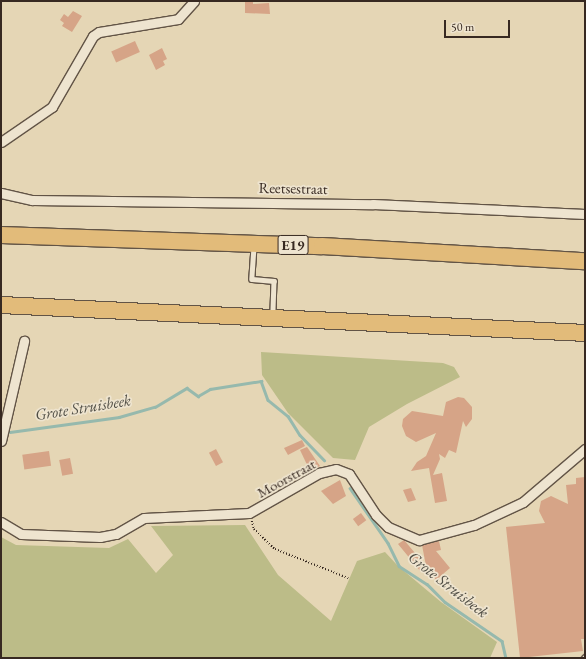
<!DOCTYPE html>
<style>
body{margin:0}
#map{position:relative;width:586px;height:659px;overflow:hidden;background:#e5d6b5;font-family:"EB Garamond",serif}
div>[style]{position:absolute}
.green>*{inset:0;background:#bcbc88}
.stream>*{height:2.5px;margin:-1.25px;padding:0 1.25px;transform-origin:1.25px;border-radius:1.25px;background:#96b9ad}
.building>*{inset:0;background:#d6a487;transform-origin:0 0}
.path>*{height:1.5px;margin-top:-0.75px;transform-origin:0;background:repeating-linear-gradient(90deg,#372921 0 1px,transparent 0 3px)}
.roads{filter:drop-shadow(1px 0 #625446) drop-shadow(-1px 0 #625446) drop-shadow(0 1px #625446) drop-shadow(0 -1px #625446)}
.service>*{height:4.5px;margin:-2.25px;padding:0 2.25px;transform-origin:2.25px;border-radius:2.25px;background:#eee4cf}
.minor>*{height:9px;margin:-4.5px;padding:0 4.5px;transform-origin:4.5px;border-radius:4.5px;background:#eee4cf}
.motorway>*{height:16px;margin:-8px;padding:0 8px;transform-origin:8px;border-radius:8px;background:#e2bb7a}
span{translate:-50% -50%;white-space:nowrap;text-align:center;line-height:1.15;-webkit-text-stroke:3.5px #eee4cf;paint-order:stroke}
.shield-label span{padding:1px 3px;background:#eee4cf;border:1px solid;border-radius:3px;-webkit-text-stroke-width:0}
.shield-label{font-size:14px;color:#372921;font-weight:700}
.street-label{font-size:15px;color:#372921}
.water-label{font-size:16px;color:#4f4d44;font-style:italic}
.frame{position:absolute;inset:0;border:2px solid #372921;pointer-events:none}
.scale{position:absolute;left:444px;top:20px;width:66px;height:18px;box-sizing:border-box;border:2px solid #372921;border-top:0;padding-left:5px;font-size:12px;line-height:14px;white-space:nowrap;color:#372921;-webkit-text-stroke:3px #eee4cf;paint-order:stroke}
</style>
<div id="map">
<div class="green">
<i style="clip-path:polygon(261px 352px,443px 363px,454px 367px,460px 377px,407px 404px,369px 427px,355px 460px,333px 458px,288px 413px,262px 375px)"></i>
<i style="clip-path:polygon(245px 525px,278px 575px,331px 621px,357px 561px,385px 552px,398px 566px,441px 602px,497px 642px,490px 658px,1px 658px,1px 537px,16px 545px,109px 548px,128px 539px,156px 573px,173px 555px,151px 526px)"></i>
</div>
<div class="stream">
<i style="left:10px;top:432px;width:110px;rotate:-7.8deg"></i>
<i style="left:119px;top:417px;width:37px;rotate:-16deg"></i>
<i style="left:155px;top:407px;width:37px;rotate:-31deg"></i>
<i style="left:187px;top:388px;width:14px;rotate:36deg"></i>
<i style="left:198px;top:396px;width:14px;rotate:-30deg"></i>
<i style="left:210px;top:389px;width:52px;rotate:-8.9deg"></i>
<i style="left:261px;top:381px;width:20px;rotate:70deg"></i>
<i style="left:268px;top:400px;width:26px;rotate:39deg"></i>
<i style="left:288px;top:416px;width:22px;rotate:58deg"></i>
<i style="left:300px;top:435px;width:35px;rotate:46deg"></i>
<i style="left:350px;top:488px;width:67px;rotate:55.4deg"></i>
<i style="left:388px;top:543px;width:25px;rotate:64deg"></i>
<i style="left:399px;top:566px;width:33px;rotate:33deg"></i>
<i style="left:427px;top:584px;width:25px;rotate:45deg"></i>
<i style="left:445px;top:602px;width:69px;rotate:34.4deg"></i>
<i style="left:502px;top:641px;width:17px;rotate:77deg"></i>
</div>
<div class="building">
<i style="clip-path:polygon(245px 1px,253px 1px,253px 4px,269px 3px,270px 14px,245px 13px)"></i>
<i style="clip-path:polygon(73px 11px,82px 16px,72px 32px,62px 26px,64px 23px,60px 20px,64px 14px,68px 17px)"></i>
<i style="left:135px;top:41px;width:12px;height:26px;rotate:66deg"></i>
<i style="clip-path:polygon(162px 48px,167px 59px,163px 61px,165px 65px,156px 70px,149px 55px)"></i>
<i style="clip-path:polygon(458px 397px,464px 398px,472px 407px,472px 419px,466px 427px,463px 421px,456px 453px,449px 450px,445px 458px,439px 454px,440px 459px,433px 475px,442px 473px,447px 501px,435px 503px,429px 468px,411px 471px,417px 462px,426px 456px,436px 433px,416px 442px,406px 436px,402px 426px,403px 419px,412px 411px,443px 416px,446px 402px)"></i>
<i style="clip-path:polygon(302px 440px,305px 446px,288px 455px,284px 448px)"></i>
<i style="clip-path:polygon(307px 447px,320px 466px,310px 471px,300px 450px)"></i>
<i style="left:216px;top:449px;width:15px;height:8px;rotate:62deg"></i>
<i style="left:49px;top:451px;width:15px;height:27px;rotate:82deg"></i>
<i style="left:70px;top:458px;width:16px;height:11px;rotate:79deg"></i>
<i style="clip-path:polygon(585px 477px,585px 639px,581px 639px,583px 651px,520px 658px,506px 527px,545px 523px,539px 511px,541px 501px,551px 496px,568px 504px,566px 485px,576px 484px,576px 478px)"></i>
<i style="clip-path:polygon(340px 480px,346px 496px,333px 504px,321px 491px)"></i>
<i style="clip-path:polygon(411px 488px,416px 500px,408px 502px,403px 490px)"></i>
<i style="left:361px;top:513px;width:9px;height:10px;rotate:54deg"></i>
<i style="clip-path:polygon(404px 540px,426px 566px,422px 545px,439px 541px,441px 550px,436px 551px,450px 568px,436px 580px,426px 568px,421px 572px,398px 544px)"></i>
</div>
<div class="path">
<i style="left:252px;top:521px;width:8px;rotate:76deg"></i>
<i style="left:254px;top:529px;width:29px;rotate:44deg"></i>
<i style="left:275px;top:549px;width:79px;rotate:21.7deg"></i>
</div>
<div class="roads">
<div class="service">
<i style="left:254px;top:247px;width:32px;rotate:94deg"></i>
<i style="left:252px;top:279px;width:22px;rotate:5deg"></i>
<i style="left:274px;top:281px;width:33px;rotate:92deg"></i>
<i style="left:584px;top:658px;width:1px;rotate:-45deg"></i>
</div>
<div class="minor">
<i style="left:1px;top:142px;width:62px;rotate:-34.5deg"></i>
<i style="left:52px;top:107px;width:82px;rotate:-60deg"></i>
<i style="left:93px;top:36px;width:7px;rotate:-34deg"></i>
<i style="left:99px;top:32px;width:80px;rotate:-9.3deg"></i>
<i style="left:178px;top:19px;width:24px;rotate:-48deg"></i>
<i style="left:1px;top:193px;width:32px;rotate:13deg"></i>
<i style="left:32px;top:200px;width:341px;rotate:0.7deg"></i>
<i style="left:373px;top:204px;width:212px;rotate:2.7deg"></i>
<i style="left:1px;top:441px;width:103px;rotate:-77deg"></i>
<i style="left:1px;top:522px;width:23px;rotate:31deg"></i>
<i style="left:21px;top:534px;width:79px;rotate:2.2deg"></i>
<i style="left:100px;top:537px;width:16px;rotate:-11deg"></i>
<i style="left:116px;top:534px;width:32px;rotate:-30deg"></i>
<i style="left:144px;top:518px;width:105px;rotate:-2.7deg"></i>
<i style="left:249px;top:513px;width:81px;rotate:-29.7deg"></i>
<i style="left:319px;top:473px;width:17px;rotate:-13deg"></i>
<i style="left:336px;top:469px;width:14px;rotate:21deg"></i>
<i style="left:349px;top:474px;width:49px;rotate:56.6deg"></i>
<i style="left:376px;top:515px;width:17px;rotate:45deg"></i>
<i style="left:388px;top:527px;width:34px;rotate:23deg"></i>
<i style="left:419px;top:540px;width:57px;rotate:-15.3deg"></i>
<i style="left:474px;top:525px;width:54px;rotate:-25.1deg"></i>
<i style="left:523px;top:502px;width:82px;rotate:-40.5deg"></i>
</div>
<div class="motorway">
<i style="left:1px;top:235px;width:321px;rotate:2deg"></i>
<i style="left:322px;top:246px;width:263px;rotate:3.3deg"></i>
<i style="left:1px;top:305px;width:585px;rotate:2.74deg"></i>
</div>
</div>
<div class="shield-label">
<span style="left:293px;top:245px">E19</span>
</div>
<div class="street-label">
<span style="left:293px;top:188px;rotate:1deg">Reetsestraat</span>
<span style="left:286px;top:478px;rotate:-29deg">Moorstraat</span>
</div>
<div class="water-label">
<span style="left:83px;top:408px;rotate:-9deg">Grote Struisbeek</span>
<span style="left:448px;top:585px;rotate:38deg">Grote Struisbeek</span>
</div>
<div class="frame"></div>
<div class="scale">50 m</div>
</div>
